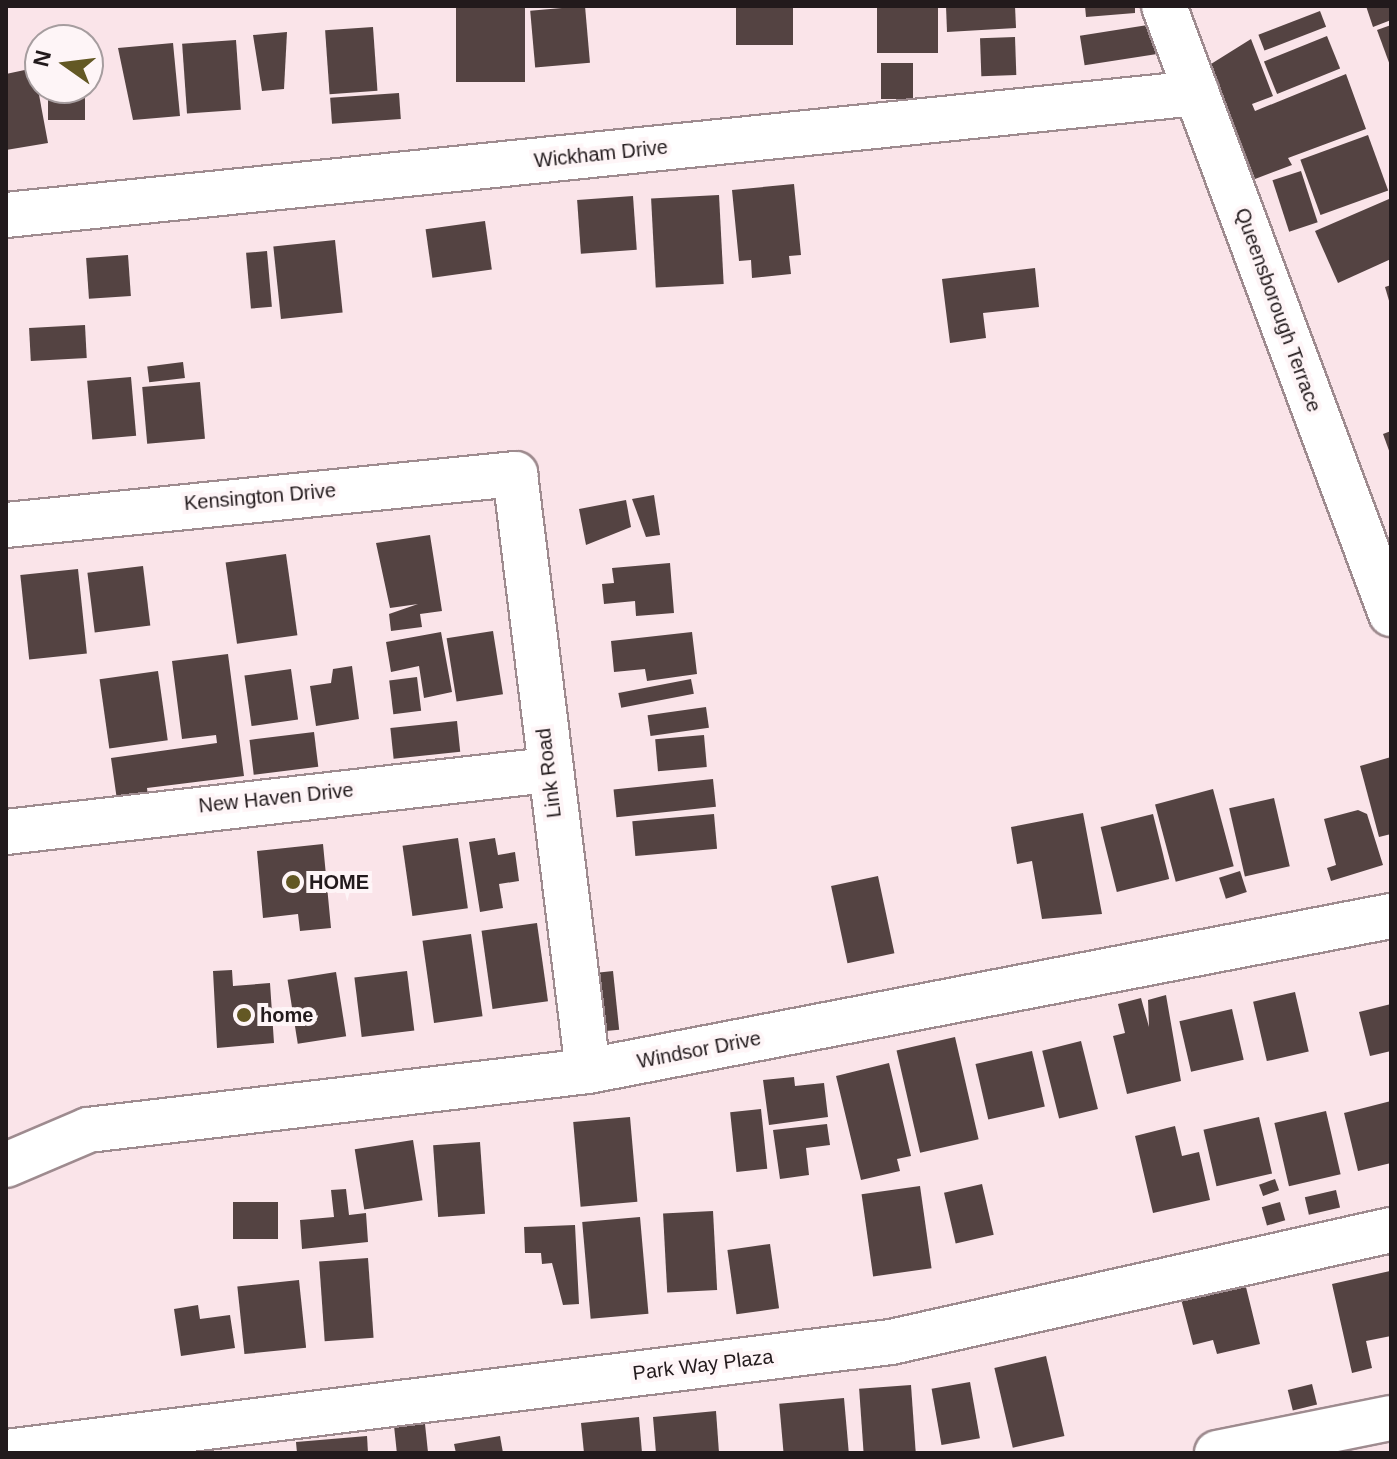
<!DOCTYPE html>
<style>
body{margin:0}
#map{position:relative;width:1397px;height:1459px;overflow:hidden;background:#fae4e9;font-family:Helvetica,sans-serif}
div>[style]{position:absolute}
.building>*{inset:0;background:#544342;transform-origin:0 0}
.roads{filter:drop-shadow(2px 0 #9e8b8f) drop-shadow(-2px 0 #9e8b8f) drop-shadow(0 2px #9e8b8f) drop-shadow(0 -2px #9e8b8f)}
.minor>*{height:44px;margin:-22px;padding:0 22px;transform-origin:22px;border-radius:22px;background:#fff}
.dots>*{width:22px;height:22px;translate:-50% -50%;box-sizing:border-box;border:4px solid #fef5f7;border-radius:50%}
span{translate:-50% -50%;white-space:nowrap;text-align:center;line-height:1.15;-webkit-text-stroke:8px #fef5f7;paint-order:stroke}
.street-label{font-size:20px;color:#221a1c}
.poi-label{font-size:20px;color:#221a1c;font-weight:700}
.left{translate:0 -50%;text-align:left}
.frame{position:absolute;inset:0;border:8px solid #221a1c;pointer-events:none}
.north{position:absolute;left:24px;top:24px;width:80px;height:80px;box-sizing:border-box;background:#fef5f7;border:2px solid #a69d9f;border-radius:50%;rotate:284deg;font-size:22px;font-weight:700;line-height:32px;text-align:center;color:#221a1c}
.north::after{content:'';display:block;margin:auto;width:28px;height:36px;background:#635824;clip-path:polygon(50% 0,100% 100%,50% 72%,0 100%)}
</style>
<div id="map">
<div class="building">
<i style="left:456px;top:6px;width:69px;height:76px"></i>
<i style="left:585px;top:6px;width:57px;height:55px;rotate:85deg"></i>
<i style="left:736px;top:6px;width:57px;height:39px"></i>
<i style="left:877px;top:6px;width:61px;height:47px"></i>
<i style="clip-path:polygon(946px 6px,1015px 6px,1016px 28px,947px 32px)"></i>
<i style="clip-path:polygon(1085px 6px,1135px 6px,1135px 13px,1086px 17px)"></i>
<i style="clip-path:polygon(1366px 6px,1391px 6px,1391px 20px,1373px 27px)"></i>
<i style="left:1320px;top:11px;width:17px;height:66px;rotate:69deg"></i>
<i style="left:1154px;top:24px;width:30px;height:75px;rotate:81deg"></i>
<i style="clip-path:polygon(1391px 25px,1391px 68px,1377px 30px)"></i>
<i style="left:373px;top:27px;width:64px;height:48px;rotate:86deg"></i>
<i style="clip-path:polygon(287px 32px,284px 89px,262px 91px,253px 35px)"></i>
<i style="left:1327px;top:36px;width:35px;height:68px;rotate:68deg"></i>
<i style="left:1015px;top:37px;width:38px;height:35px;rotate:88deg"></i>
<i style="clip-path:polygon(1251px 39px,1273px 96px,1252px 104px,1255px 111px,1346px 74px,1366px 129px,1288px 158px,1292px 165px,1255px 179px,1211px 64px)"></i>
<i style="left:236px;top:40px;width:70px;height:54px;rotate:86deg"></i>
<i style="clip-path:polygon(173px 43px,180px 116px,133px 120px,118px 48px)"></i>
<i style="left:881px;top:63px;width:32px;height:36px"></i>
<i style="clip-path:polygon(34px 68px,48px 143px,6px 150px,6px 74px)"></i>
<i style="left:48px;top:88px;width:37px;height:32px"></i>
<i style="left:399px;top:93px;width:26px;height:69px;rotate:86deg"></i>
<i style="left:1368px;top:135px;width:59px;height:72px;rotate:70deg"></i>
<i style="left:1301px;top:171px;width:54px;height:30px;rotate:72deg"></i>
<i style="clip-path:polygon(794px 184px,801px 255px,789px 256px,791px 274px,752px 278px,751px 260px,739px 261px,732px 190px)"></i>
<i style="left:719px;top:195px;width:89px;height:68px;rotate:87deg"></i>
<i style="left:633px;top:196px;width:54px;height:56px;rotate:86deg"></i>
<i style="clip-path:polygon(1389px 199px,1391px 259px,1338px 283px,1315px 231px)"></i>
<i style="left:485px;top:221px;width:49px;height:60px;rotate:82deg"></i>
<i style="left:335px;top:240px;width:73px;height:62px;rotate:84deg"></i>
<i style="left:267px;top:251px;width:56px;height:21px;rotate:85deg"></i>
<i style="left:128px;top:255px;width:41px;height:42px;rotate:86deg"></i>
<i style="clip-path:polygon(1035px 268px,1039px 307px,983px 313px,986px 338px,950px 343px,942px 279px)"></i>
<i style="clip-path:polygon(1391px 285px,1391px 304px,1390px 304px,1385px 287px)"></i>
<i style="left:85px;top:325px;width:33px;height:56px;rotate:87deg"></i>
<i style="left:183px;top:362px;width:16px;height:36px;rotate:83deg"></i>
<i style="left:131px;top:377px;width:59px;height:44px;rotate:85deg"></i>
<i style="left:200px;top:382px;width:57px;height:58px;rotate:85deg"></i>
<i style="clip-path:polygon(1391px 431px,1391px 456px,1383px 434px)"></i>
<i style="clip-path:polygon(654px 495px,660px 535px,646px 537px,632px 499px)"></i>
<i style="clip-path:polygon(626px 500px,631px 527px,586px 545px,579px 509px)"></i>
<i style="clip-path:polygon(430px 535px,442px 611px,420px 614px,422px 627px,391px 631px,389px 614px,418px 604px,390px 608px,376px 543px)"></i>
<i style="left:286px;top:554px;width:82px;height:61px;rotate:82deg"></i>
<i style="clip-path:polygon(670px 563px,674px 613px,636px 616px,635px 601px,604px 604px,602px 584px,614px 583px,612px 568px)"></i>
<i style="left:143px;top:566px;width:60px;height:56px;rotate:83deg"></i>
<i style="left:78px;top:569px;width:85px;height:58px;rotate:84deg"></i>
<i style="left:493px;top:631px;width:64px;height:47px;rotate:81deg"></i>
<i style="clip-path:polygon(441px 632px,452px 692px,424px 698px,419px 666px,391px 672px,386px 642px)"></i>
<i style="clip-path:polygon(692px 632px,697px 674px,647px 681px,645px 669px,614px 672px,611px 641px)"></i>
<i style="clip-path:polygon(228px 654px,244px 776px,147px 788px,148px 796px,117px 800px,111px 758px,217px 743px,216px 735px,182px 739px,172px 661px)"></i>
<i style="clip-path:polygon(352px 666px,359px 719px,316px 726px,310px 686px,331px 683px,333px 669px)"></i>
<i style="left:291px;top:669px;width:51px;height:47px;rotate:82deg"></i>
<i style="left:158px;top:671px;width:70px;height:59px;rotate:82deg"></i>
<i style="left:417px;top:677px;width:34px;height:28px;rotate:83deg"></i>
<i style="left:691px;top:679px;width:15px;height:74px;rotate:79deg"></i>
<i style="left:706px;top:707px;width:21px;height:59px;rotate:82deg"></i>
<i style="left:457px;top:721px;width:31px;height:67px;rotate:84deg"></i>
<i style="left:314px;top:732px;width:35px;height:65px;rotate:83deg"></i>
<i style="left:704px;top:735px;width:32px;height:49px;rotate:85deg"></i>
<i style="clip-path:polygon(1391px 757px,1391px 834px,1379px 837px,1360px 766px)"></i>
<i style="left:713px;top:779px;width:28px;height:100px;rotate:84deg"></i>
<i style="left:1213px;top:789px;width:80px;height:60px;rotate:75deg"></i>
<i style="left:1274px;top:798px;width:70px;height:46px;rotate:77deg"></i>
<i style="clip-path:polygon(1358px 810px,1367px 814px,1383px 865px,1331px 881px,1327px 868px,1336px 865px,1324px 819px)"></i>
<i style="clip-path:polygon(1083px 813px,1102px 914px,1042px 919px,1032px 861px,1017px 864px,1011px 827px)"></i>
<i style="left:714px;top:814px;width:35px;height:82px;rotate:85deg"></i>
<i style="left:1153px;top:814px;width:67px;height:54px;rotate:76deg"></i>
<i style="left:458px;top:838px;width:71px;height:56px;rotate:82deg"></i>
<i style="clip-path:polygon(495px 838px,498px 855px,515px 852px,519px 881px,499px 884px,503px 908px,480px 912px,469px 842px)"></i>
<i style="clip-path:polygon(323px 844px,331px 928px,300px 931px,298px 914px,263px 918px,257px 851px)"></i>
<i style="left:1240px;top:871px;width:22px;height:22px;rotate:72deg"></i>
<i style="left:878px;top:876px;width:79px;height:48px;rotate:78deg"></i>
<i style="left:537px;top:923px;width:79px;height:56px;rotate:82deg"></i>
<i style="left:471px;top:934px;width:83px;height:49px;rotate:82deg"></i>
<i style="clip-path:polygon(232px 970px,233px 986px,270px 983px,274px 1043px,217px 1048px,213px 971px)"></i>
<i style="left:407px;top:971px;width:60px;height:53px;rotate:83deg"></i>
<i style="left:613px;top:971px;width:59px;height:16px;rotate:84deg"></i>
<i style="left:336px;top:972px;width:65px;height:49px;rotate:81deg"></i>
<i style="left:1295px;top:992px;width:61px;height:43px;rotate:77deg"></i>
<i style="clip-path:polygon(1166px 995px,1181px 1081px,1127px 1094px,1113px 1036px,1125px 1033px,1118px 1004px,1141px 998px,1149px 1027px,1148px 1000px)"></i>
<i style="clip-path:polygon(1391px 1004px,1391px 1051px,1370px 1056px,1359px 1012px)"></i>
<i style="left:1232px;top:1009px;width:52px;height:54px;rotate:77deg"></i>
<i style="left:955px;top:1037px;width:105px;height:60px;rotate:77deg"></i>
<i style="left:1081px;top:1041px;width:70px;height:40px;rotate:76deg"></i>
<i style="left:1032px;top:1051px;width:57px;height:58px;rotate:77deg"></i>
<i style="clip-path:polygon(889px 1063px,911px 1156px,897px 1159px,900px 1171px,861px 1180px,836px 1076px)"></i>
<i style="clip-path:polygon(794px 1077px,795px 1086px,824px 1083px,828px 1117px,769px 1125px,763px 1080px)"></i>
<i style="clip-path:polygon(1391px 1101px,1391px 1163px,1358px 1171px,1344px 1113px)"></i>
<i style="left:761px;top:1109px;width:60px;height:31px;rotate:84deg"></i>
<i style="left:1326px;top:1111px;width:65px;height:53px;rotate:77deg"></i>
<i style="left:630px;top:1117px;width:85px;height:57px;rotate:85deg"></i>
<i style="left:1259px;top:1117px;width:58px;height:57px;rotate:77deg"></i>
<i style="clip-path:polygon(827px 1124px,830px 1145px,806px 1148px,809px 1175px,780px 1179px,773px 1130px)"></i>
<i style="clip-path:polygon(1175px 1126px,1182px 1156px,1199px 1152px,1210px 1200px,1153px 1213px,1135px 1136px)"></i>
<i style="left:413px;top:1140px;width:61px;height:59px;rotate:81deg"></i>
<i style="left:480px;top:1142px;width:72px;height:47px;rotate:86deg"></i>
<i style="left:1275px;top:1179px;width:12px;height:17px;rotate:70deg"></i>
<i style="left:982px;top:1184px;width:52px;height:39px;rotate:77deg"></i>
<i style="left:920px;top:1186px;width:83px;height:59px;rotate:82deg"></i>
<i style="clip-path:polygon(346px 1189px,349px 1215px,366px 1213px,368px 1242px,302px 1249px,300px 1220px,334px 1217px,331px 1190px)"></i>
<i style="left:1336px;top:1190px;width:18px;height:32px;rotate:77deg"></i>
<i style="left:233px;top:1202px;width:45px;height:37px"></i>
<i style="left:1280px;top:1202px;width:19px;height:19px;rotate:74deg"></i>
<i style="left:713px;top:1211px;width:79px;height:50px;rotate:87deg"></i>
<i style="left:640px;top:1217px;width:97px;height:58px;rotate:85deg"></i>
<i style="clip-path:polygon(575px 1225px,579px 1304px,563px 1305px,552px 1263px,542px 1264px,541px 1253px,525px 1253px,524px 1227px)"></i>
<i style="left:770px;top:1244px;width:65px;height:43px;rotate:82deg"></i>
<i style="left:368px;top:1258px;width:80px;height:49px;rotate:86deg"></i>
<i style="clip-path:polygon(1390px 1271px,1391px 1336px,1366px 1341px,1372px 1368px,1352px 1373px,1332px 1284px)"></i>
<i style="left:299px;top:1280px;width:68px;height:62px;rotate:84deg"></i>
<i style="clip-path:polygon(1245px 1283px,1260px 1344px,1217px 1354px,1213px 1340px,1193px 1345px,1181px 1299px)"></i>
<i style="clip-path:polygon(198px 1305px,200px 1319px,230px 1315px,235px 1348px,181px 1356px,174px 1309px)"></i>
<i style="left:1046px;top:1356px;width:82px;height:53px;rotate:77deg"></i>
<i style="left:970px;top:1382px;width:57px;height:39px;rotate:80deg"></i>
<i style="left:1312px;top:1384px;width:21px;height:25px;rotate:76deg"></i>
<i style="left:911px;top:1385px;width:68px;height:52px;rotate:86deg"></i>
<i style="left:844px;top:1398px;width:55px;height:65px;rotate:85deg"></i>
<i style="clip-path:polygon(716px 1411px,719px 1453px,656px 1453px,653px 1417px)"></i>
<i style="clip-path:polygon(639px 1417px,642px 1453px,584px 1453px,581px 1423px)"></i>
<i style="left:425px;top:1424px;width:29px;height:31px;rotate:84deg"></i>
<i style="clip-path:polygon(367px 1436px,368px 1453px,297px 1453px,296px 1442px)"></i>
<i style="clip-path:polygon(500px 1436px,503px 1453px,456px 1453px,454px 1444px)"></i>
</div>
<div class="roads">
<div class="minor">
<i style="left:1164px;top:6px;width:649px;rotate:69.53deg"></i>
<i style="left:6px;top:215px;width:1197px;rotate:-5.85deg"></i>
<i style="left:6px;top:525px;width:512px;rotate:-5.72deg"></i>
<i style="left:515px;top:474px;width:601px;rotate:83.03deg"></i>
<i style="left:6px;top:832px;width:546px;rotate:-6.53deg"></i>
<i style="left:6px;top:1165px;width:89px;rotate:-23.1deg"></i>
<i style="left:88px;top:1130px;width:503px;rotate:-6.73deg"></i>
<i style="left:588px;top:1071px;width:818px;rotate:-10.93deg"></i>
<i style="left:6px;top:1452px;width:892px;rotate:-7.09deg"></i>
<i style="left:891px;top:1342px;width:512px;rotate:-12.63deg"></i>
<i style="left:1217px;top:1453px;width:177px;rotate:-11.4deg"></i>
</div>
</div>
<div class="dots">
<i style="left:293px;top:882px;background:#635824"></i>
<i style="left:244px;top:1015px;background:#635824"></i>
</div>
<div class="street-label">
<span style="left:601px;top:154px;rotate:-6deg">Wickham Drive</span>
<span style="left:1278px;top:310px;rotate:70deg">Queensborough Terrace</span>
<span style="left:260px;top:497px;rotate:-5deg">Kensington Drive</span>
<span style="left:549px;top:773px;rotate:-97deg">Link Road</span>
<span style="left:276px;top:798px;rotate:-6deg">New Haven Drive</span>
<span style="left:699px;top:1050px;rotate:-11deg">Windsor Drive</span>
<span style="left:703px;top:1365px;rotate:-7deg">Park Way Plaza</span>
</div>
<div class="poi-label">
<span class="left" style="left:309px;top:882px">HOME</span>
<span class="left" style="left:260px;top:1015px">home</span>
</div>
<div class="frame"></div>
<div class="north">N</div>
</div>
